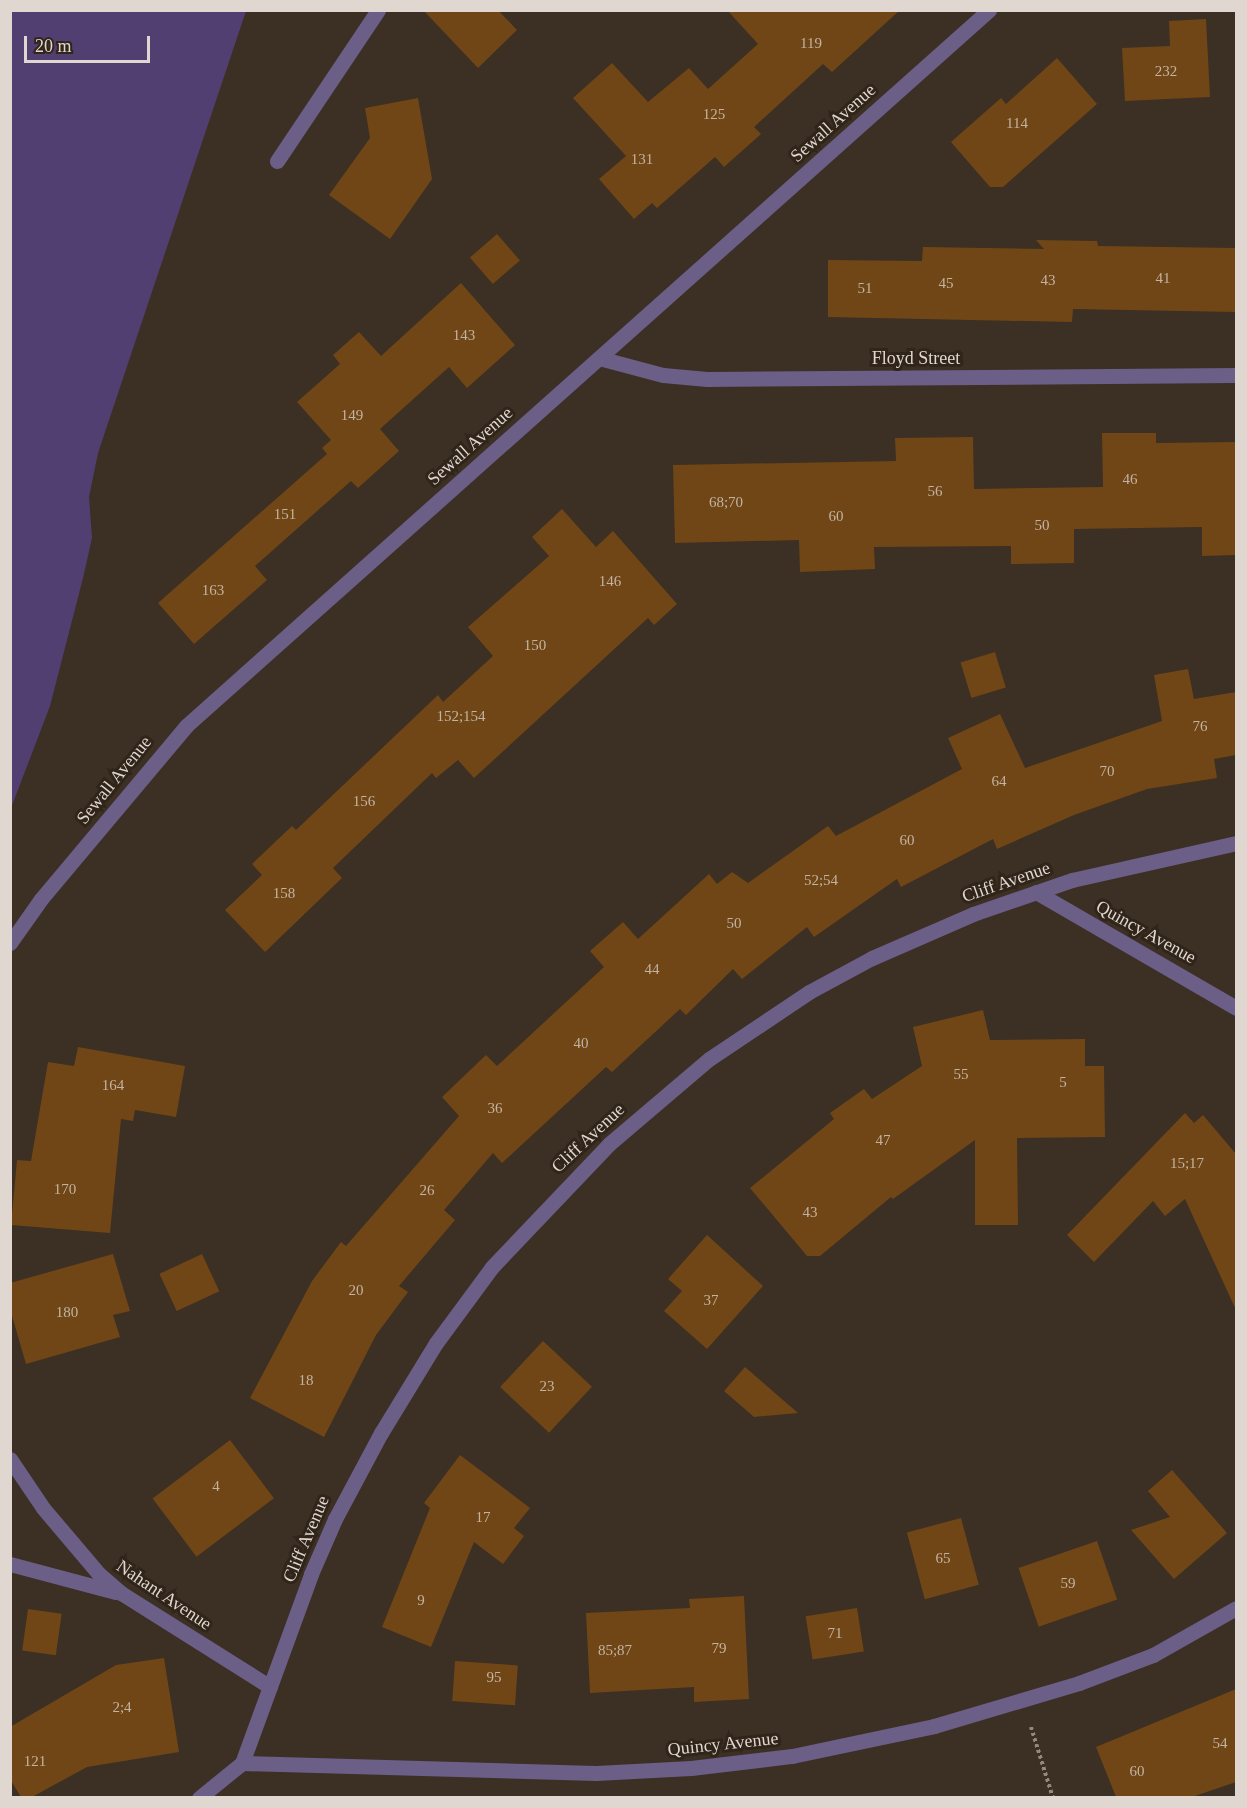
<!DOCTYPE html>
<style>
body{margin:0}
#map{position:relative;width:1247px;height:1808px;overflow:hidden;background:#3c2f23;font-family:Georgia,serif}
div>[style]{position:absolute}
.water>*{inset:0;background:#513f72}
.building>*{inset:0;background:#704616;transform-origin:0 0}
.path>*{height:4px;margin-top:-2px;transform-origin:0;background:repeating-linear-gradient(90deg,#93897f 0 3px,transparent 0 6px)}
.lane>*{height:15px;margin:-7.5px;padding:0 7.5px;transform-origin:7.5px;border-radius:7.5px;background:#6b5e87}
.street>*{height:15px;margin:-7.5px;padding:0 7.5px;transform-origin:7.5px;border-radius:7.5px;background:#6b5e87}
span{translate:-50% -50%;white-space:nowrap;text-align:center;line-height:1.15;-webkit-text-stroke:6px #31251a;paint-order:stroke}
.number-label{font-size:15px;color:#c3b3a2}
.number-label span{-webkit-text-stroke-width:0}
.street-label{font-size:18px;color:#dfd7d0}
.frame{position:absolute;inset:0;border:12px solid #dfd7d0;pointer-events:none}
.scale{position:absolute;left:24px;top:36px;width:126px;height:27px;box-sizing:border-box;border:3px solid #dfd7d0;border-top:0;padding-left:8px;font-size:18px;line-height:21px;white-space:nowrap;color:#dfd7d0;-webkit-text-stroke:4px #31251a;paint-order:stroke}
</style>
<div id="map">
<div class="water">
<i style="clip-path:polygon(11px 10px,246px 11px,98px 453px,89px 497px,92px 538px,83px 578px,50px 706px,11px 808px)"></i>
</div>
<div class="building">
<i style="clip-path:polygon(423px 10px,498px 10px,517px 30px,478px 68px)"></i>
<i style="clip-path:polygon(727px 10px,900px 10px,832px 72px,823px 64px,754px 127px,761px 134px,724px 167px,715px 157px,657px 208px,652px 203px,634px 219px,599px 179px,626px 156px,573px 98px,612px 63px,648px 102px,689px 68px,708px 89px,758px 44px)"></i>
<i style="clip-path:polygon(1206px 19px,1210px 97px,1125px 101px,1122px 48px,1170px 46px,1169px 21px)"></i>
<i style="clip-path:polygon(1057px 58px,1097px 104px,1003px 187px,990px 187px,951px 142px,1001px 98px,1006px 104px)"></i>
<i style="clip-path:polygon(418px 98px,432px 179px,390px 239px,329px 195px,370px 138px,365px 108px)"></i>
<i style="left:497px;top:234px;width:35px;height:36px;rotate:49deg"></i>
<i style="clip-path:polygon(1036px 240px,1097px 241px,1098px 246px,1236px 248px,1236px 312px,1073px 309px,1072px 322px,828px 317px,828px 260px,922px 261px,923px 247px,1044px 249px)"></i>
<i style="clip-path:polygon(461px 283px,515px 345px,467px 388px,449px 367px,380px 429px,399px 451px,358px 488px,351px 481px,255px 566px,267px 580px,194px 644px,158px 603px,327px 454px,322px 448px,331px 440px,297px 402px,340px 364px,333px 355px,359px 332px,381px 356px)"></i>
<i style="clip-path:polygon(1102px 433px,1156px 433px,1156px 443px,1236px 442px,1236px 555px,1202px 556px,1202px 527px,1074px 529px,1074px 563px,1011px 564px,1011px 546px,874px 547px,875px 569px,800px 572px,799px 540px,675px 543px,673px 465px,896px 461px,895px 438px,973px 437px,974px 489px,1103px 487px)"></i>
<i style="clip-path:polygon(562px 509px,596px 547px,613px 531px,677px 604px,654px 625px,648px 618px,474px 778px,458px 760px,436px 778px,432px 773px,333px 868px,342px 878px,265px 952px,225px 910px,262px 875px,252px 864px,292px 826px,296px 830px,438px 695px,443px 702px,493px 656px,468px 627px,549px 556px,532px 537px)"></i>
<i style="left:995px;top:652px;width:37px;height:36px;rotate:73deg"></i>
<i style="clip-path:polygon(1188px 669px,1194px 699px,1236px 692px,1236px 755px,1214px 759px,1217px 778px,1147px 789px,1074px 815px,997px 849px,993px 839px,901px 887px,897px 879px,814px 937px,807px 927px,742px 979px,733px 969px,686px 1015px,680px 1009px,612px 1072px,606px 1067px,502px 1163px,493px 1153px,444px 1210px,455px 1220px,399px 1286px,408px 1292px,376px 1335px,324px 1437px,250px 1398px,312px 1281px,341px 1242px,346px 1246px,459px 1116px,442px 1097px,486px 1055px,497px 1066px,604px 967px,590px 951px,623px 922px,638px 939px,709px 874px,717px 884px,732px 872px,748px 883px,828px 826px,836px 836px,962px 769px,948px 738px,1000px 714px,1025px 768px,1162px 721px,1154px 675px)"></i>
<i style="clip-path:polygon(983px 1010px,990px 1040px,1085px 1039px,1085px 1066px,1104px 1066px,1105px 1137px,1017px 1138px,1018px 1225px,975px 1225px,975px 1140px,893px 1199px,891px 1197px,820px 1256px,807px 1256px,750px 1188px,834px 1119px,830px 1113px,864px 1089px,872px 1099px,922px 1066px,913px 1027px)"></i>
<i style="clip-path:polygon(78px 1047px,185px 1066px,176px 1117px,135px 1110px,133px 1121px,121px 1119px,110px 1233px,11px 1225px,17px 1160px,31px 1161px,48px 1062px,74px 1066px)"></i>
<i style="clip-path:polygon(1185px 1113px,1194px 1123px,1203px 1115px,1236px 1154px,1236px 1310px,1185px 1199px,1165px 1216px,1153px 1201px,1094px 1262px,1067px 1235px)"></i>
<i style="clip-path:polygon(707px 1235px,763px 1286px,707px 1349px,664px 1311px,682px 1291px,668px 1279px)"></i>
<i style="clip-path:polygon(113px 1254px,130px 1311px,113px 1315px,120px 1337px,26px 1364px,10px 1309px,10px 1283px)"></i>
<i style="left:202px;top:1254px;width:41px;height:47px;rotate:65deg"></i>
<i style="left:543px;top:1341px;width:67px;height:63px;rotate:43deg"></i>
<i style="clip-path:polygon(745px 1367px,798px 1413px,754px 1417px,724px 1391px)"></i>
<i style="left:230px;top:1440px;width:73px;height:97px;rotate:53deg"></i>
<i style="clip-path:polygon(460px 1455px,530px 1508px,514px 1528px,524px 1536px,503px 1564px,474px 1542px,431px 1647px,382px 1627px,430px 1508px,424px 1503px)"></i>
<i style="clip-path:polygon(1172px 1470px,1227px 1533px,1174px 1579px,1131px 1530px,1170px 1517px,1148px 1491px)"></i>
<i style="left:961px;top:1518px;width:69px;height:56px;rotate:75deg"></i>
<i style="left:1097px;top:1541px;width:62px;height:83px;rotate:71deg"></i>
<i style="clip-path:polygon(744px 1596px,749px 1699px,694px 1702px,694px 1687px,590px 1693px,586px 1613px,690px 1608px,689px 1599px)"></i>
<i style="left:857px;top:1608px;width:44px;height:52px;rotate:81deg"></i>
<i style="left:28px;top:1609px;width:34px;height:42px;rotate:8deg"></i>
<i style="clip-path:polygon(164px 1658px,179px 1752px,87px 1767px,32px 1797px,21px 1797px,10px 1779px,10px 1727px,116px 1665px)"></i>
<i style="left:455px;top:1661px;width:63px;height:40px;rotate:4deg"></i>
<i style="clip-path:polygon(1236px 1689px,1236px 1782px,1192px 1797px,1116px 1797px,1096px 1747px)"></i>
</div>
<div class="path">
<i style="left:1031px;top:1727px;width:74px;rotate:72.8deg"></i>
</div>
<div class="lane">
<i style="left:277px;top:161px;width:182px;rotate:-56.2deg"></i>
</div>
<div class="street">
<i style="left:599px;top:358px;width:66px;rotate:14.9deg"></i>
<i style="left:663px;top:375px;width:44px;rotate:5.2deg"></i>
<i style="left:707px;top:379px;width:529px;rotate:-0.43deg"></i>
<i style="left:1036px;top:892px;width:231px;rotate:30.1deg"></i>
<i style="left:10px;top:943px;width:54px;rotate:-54.8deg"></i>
<i style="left:41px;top:899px;width:226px;rotate:-50deg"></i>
<i style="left:186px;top:726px;width:1076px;rotate:-41.72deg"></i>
<i style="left:10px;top:1459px;width:59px;rotate:56deg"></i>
<i style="left:43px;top:1508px;width:87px;rotate:49.7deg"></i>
<i style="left:99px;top:1574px;width:29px;rotate:41deg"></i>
<i style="left:121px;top:1593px;width:176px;rotate:32.2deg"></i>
<i style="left:10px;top:1564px;width:109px;rotate:14.9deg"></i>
<i style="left:242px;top:1763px;width:201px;rotate:-69.9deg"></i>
<i style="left:311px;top:1574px;width:60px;rotate:-66.4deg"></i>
<i style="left:335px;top:1519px;width:98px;rotate:-61.9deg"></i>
<i style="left:381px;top:1433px;width:105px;rotate:-58.6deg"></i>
<i style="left:436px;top:1343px;width:94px;rotate:-53.6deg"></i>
<i style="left:492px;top:1267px;width:170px;rotate:-46.4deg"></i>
<i style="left:609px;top:1144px;width:131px;rotate:-40.4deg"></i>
<i style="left:709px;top:1059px;width:120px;rotate:-33.8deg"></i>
<i style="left:809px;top:992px;width:72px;rotate:-28.4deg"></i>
<i style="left:872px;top:958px;width:110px;rotate:-23.5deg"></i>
<i style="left:973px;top:914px;width:105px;rotate:-19deg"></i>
<i style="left:1072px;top:880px;width:168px;rotate:-12.7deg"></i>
<i style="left:199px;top:1798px;width:55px;rotate:-39.1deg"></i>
<i style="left:242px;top:1763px;width:354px;rotate:1.6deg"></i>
<i style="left:596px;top:1773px;width:95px;rotate:-3deg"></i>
<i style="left:691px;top:1768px;width:102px;rotate:-6.8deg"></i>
<i style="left:792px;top:1756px;width:145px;rotate:-11.9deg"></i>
<i style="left:934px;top:1726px;width:151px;rotate:-16.5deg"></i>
<i style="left:1079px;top:1683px;width:79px;rotate:-20.7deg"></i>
<i style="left:1153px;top:1655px;width:95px;rotate:-29.5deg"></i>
</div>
<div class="number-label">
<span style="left:811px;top:44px">119</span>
<span style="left:1166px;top:72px">232</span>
<span style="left:714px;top:115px">125</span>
<span style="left:1017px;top:124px">114</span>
<span style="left:642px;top:160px">131</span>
<span style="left:1163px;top:279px">41</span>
<span style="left:1048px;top:281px">43</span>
<span style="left:946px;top:284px">45</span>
<span style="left:865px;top:289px">51</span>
<span style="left:464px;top:336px">143</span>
<span style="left:352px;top:416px">149</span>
<span style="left:1130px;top:480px">46</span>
<span style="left:935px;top:492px">56</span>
<span style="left:726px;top:503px">68;70</span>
<span style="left:285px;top:515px">151</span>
<span style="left:836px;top:517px">60</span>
<span style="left:1042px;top:526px">50</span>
<span style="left:610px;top:582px">146</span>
<span style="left:213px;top:591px">163</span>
<span style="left:535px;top:646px">150</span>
<span style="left:461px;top:717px">152;154</span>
<span style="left:1200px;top:727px">76</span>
<span style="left:1107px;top:772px">70</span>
<span style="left:999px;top:782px">64</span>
<span style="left:364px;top:802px">156</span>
<span style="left:907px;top:841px">60</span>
<span style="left:821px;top:881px">52;54</span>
<span style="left:284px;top:894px">158</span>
<span style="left:734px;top:924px">50</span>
<span style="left:652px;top:970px">44</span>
<span style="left:581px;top:1044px">40</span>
<span style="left:961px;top:1075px">55</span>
<span style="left:1063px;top:1083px">5</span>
<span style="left:113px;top:1086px">164</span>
<span style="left:495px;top:1109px">36</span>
<span style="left:883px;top:1141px">47</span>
<span style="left:1187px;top:1164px">15;17</span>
<span style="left:65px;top:1190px">170</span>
<span style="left:427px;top:1191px">26</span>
<span style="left:810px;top:1213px">43</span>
<span style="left:356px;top:1291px">20</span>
<span style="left:711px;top:1301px">37</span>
<span style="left:67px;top:1313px">180</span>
<span style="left:306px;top:1381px">18</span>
<span style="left:547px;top:1387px">23</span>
<span style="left:216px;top:1487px">4</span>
<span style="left:483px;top:1518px">17</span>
<span style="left:943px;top:1559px">65</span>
<span style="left:1068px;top:1584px">59</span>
<span style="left:421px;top:1601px">9</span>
<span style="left:835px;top:1634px">71</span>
<span style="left:719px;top:1649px">79</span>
<span style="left:615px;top:1651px">85;87</span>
<span style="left:494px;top:1678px">95</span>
<span style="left:122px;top:1708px">2;4</span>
<span style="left:1220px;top:1744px">54</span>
<span style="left:35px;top:1762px">121</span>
<span style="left:1137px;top:1772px">60</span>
</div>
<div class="street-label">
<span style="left:833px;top:123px;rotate:-42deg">Sewall Avenue</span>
<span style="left:916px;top:358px">Floyd Street</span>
<span style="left:470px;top:446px;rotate:-42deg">Sewall Avenue</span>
<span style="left:114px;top:780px;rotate:-51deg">Sewall Avenue</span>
<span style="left:1006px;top:882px;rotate:-19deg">Cliff Avenue</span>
<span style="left:1146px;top:932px;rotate:29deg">Quincy Avenue</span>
<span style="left:588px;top:1138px;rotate:-43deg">Cliff Avenue</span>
<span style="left:306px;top:1539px;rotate:-67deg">Cliff Avenue</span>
<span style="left:164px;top:1595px;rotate:34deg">Nahant Avenue</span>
<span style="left:723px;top:1744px;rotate:-6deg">Quincy Avenue</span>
</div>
<div class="frame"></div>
<div class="scale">20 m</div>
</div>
